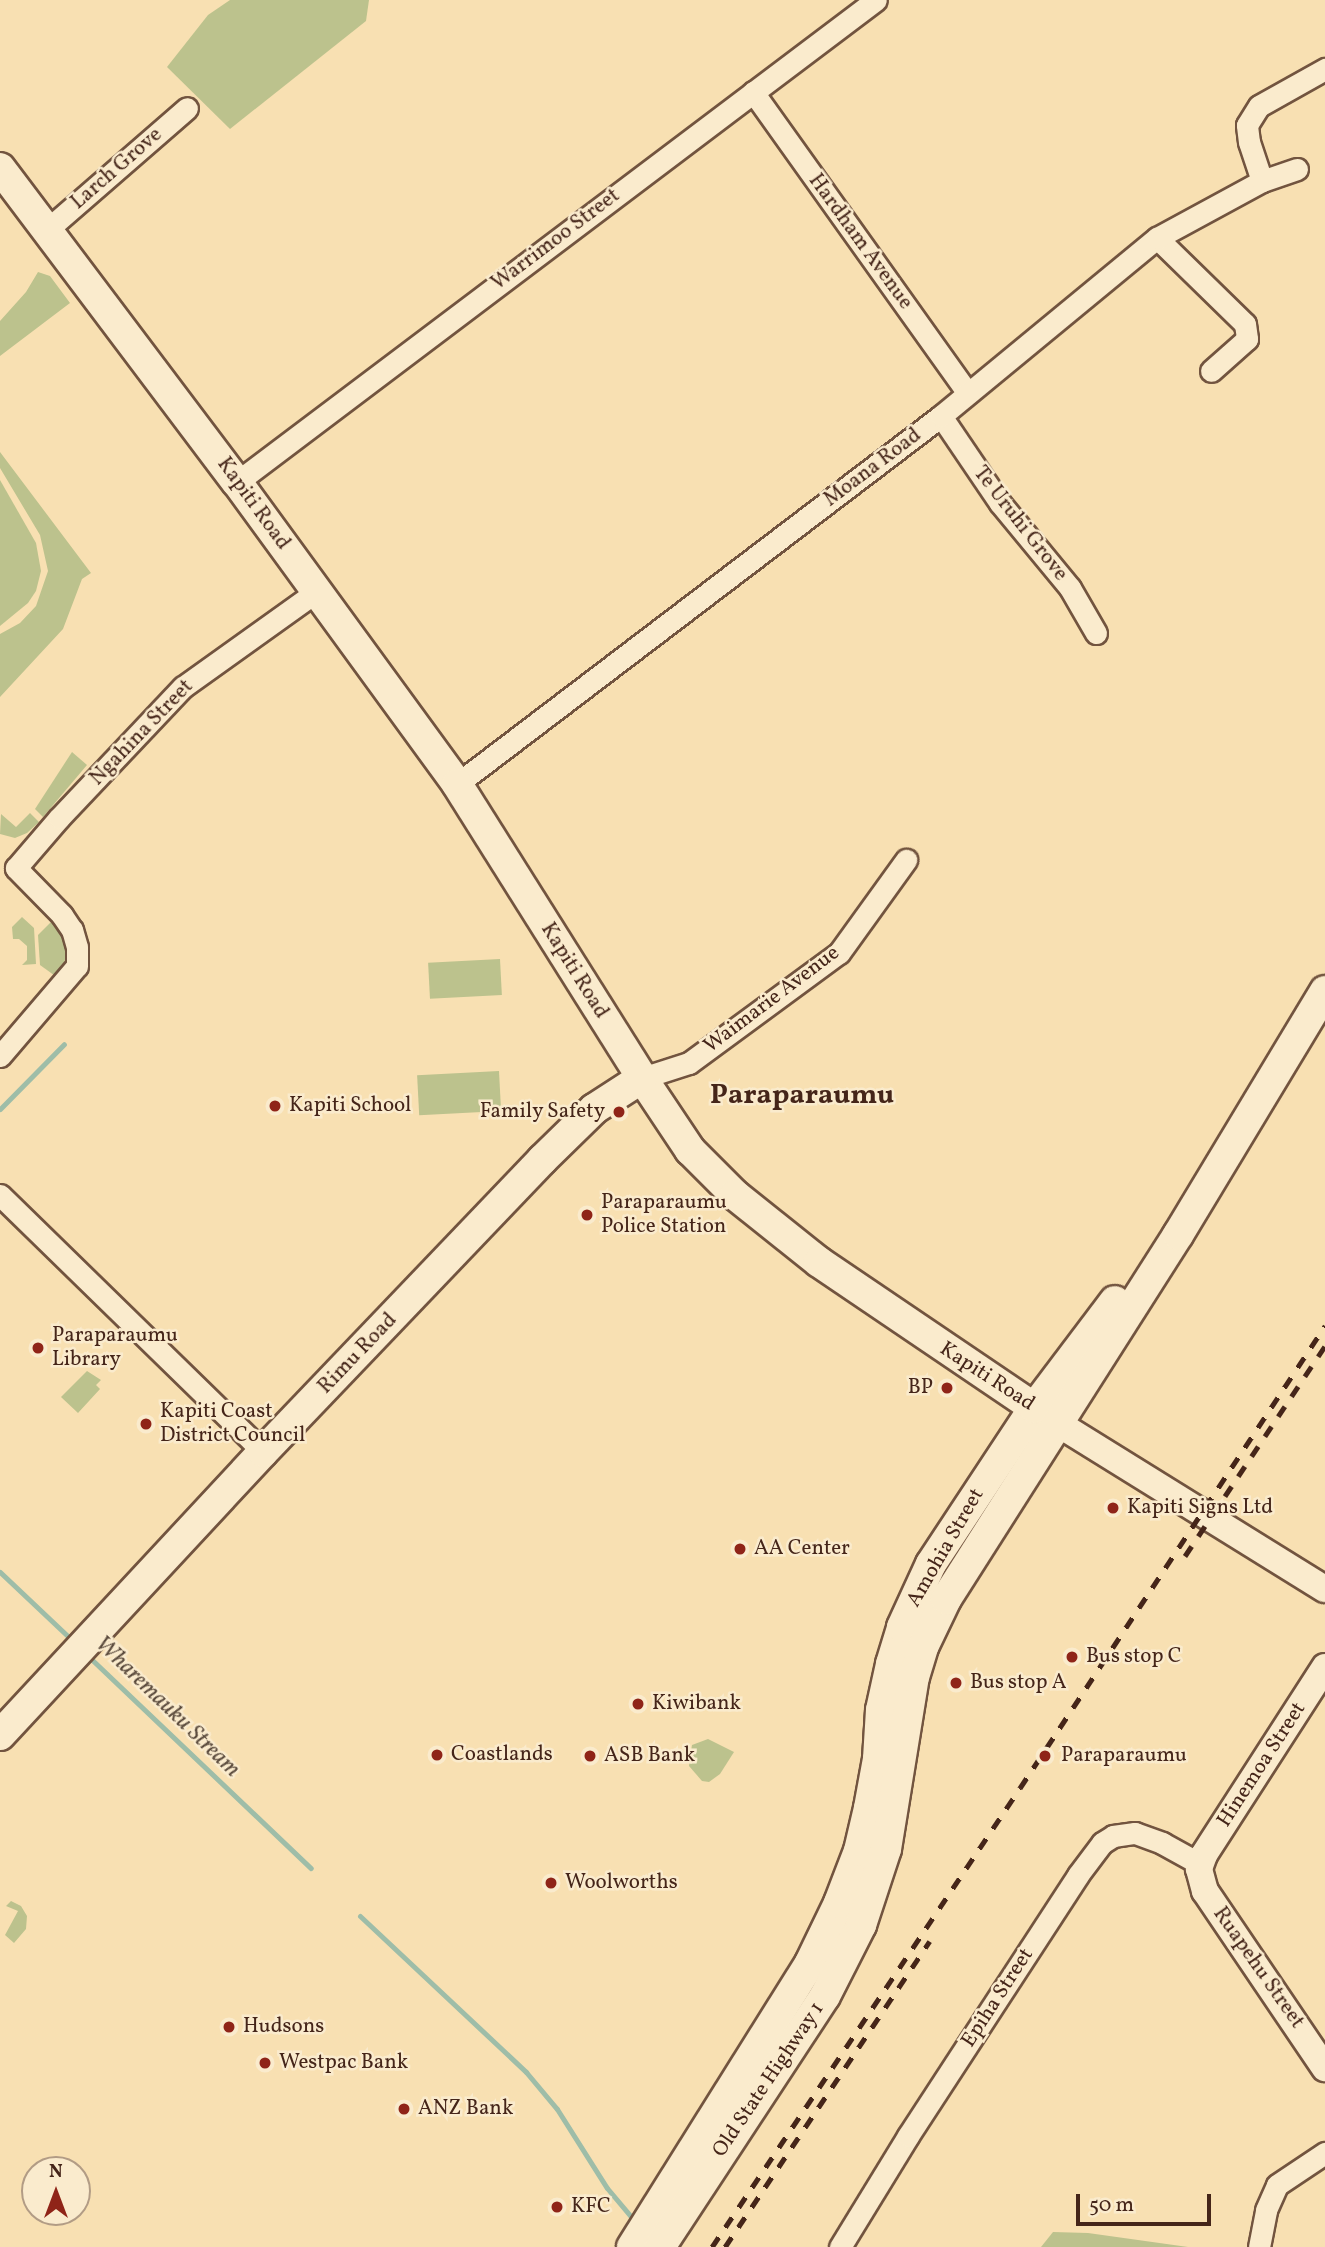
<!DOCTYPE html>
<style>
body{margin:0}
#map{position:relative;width:1325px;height:2247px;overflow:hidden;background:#f8e0b2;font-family:Vollkorn,serif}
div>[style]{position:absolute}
.green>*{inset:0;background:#bcc28d;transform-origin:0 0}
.stream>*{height:5px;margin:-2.5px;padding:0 2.5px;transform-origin:2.5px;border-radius:2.5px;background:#9ebda8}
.roads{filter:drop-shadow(2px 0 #72543f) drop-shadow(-2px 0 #72543f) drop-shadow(0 2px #72543f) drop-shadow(0 -2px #72543f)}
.minor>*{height:21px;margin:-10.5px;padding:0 10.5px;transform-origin:10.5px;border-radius:10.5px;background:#faebcd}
.tertiary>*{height:26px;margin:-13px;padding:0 13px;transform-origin:13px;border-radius:13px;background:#faebcd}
.secondary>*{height:30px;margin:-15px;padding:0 15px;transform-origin:15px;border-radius:15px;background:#faebcd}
.rail>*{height:5px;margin-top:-2.5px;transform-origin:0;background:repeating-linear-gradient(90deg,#452519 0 12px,transparent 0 24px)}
.dots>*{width:19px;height:19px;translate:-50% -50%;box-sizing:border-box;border:4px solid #faebcd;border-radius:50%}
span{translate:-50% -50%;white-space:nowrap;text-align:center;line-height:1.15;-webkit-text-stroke:5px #faebcd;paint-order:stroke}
.street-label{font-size:21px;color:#452519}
.poi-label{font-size:21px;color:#452519}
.left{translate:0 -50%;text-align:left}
.right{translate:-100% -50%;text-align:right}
.water-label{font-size:23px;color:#5b4b3d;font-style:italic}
.district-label{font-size:28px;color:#452519;font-weight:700}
.north{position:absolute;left:21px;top:2156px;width:70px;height:70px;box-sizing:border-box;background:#faebcd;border:2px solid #b29c85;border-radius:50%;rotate:0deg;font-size:19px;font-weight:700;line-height:28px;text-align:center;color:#452519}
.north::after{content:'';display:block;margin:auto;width:24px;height:32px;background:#8f2418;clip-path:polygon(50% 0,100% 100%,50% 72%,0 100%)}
.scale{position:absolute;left:1076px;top:2194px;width:135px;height:32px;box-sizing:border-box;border:4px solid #452519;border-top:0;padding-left:9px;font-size:21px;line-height:24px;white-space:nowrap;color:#452519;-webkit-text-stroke:5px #faebcd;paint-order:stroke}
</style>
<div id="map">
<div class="green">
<i style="clip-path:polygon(230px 0,369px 0,366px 21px,230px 129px,167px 67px,208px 15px)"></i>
<i style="clip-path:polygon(38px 272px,50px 276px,70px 303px,0 356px,0 321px,26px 292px)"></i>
<i style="clip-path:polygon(0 452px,91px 573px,82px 579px,63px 629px,0 697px,0 634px,20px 623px,36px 606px,48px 571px,40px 535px,0 468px)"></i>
<i style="clip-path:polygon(0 480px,36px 543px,41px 571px,36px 591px,28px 603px,0 626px)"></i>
<i style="clip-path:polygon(72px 752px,87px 765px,43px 817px,35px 809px)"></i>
<i style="clip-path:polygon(30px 813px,39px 822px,27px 833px,15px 838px,0 834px,1px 814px,16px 827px)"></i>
<i style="clip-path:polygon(22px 917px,34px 928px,36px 964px,22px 965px,27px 960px,27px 946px,19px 939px,13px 939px,12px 927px)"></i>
<i style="clip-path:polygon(52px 921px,63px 935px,68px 952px,58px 978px,40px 965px,38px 935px)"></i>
<i style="left:500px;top:959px;width:36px;height:72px;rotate:87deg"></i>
<i style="left:499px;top:1071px;width:40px;height:82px;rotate:87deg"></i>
<i style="clip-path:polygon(87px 1371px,101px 1380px,96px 1385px,100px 1389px,78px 1413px,61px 1397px)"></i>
<i style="clip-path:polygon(708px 1739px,734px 1752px,720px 1774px,709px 1782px,702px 1781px,689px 1766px,692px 1745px)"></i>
<i style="clip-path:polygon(11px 1901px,21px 1906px,27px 1916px,26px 1929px,14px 1943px,5px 1935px,18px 1911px,6px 1906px)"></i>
<i style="clip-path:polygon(1053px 2232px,1088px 2233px,1188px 2247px,1041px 2247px)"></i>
</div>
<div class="stream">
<i style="left:0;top:1109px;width:91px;rotate:-45.4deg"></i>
<i style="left:0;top:1572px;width:100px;rotate:43.4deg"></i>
<i style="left:87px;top:1655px;width:309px;rotate:43.6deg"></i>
<i style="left:360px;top:1916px;width:228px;rotate:43.2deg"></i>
<i style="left:526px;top:2072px;width:48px;rotate:50deg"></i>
<i style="left:557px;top:2109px;width:93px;rotate:57.7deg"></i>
<i style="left:607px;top:2188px;width:39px;rotate:50deg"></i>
</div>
<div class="roads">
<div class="minor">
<i style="left:753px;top:92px;width:370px;rotate:54.5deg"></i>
<i style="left:1262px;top:181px;width:41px;rotate:-108.4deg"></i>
<i style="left:1249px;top:142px;width:17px;rotate:-97deg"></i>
<i style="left:1247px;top:125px;width:22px;rotate:-58deg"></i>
<i style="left:1259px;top:106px;width:76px;rotate:-29.3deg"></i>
<i style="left:48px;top:229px;width:184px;rotate:-41deg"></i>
<i style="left:1157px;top:238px;width:123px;rotate:44.3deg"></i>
<i style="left:1245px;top:324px;width:15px;rotate:82deg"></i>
<i style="left:1247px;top:339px;width:48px;rotate:138.4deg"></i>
<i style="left:941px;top:416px;width:105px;rotate:55.9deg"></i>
<i style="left:1000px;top:503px;width:110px;rotate:50.5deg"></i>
<i style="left:1070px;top:588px;width:52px;rotate:60deg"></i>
<i style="left:237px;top:482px;width:800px;rotate:-37.03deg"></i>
<i style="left:457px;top:784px;width:608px;rotate:-37.25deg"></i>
<i style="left:941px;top:416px;width:280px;rotate:-39.5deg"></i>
<i style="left:1157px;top:238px;width:119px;rotate:-28.5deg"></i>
<i style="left:1262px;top:181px;width:37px;rotate:-19deg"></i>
<i style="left:0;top:1056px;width:118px;rotate:-49.5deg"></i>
<i style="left:77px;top:966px;width:19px;rotate:-90deg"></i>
<i style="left:77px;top:947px;width:18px;rotate:-106deg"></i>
<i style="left:72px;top:930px;width:18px;rotate:-124deg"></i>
<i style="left:62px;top:915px;width:66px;rotate:-134.4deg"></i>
<i style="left:16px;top:868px;width:66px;rotate:-49.3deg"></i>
<i style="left:59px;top:818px;width:180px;rotate:-46.6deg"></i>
<i style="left:183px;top:687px;width:165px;rotate:-35.6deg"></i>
<i style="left:642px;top:1078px;width:49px;rotate:-17.7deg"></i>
<i style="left:689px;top:1063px;width:186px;rotate:-36.3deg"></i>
<i style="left:839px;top:953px;width:115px;rotate:-54.2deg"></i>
<i style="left:0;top:1195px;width:368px;rotate:44.3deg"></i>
<i style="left:840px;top:2247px;width:130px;rotate:-58.5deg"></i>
<i style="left:908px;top:2136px;width:311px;rotate:-56.9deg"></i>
<i style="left:1078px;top:1875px;width:40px;rotate:-53deg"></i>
<i style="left:1102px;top:1843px;width:13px;rotate:-32deg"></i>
<i style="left:1113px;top:1836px;width:22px;rotate:-8deg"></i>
<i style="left:1135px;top:1833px;width:29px;rotate:20deg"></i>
<i style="left:1162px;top:1843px;width:43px;rotate:28.9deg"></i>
<i style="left:1259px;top:2247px;width:38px;rotate:-79deg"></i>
<i style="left:1266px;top:2210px;width:27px;rotate:-66deg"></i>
<i style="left:1277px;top:2185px;width:58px;rotate:-33.7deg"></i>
</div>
<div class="tertiary">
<i style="left:1057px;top:1423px;width:315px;rotate:31.8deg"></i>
<i style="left:1325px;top:1667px;width:224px;rotate:122.8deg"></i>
<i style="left:1204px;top:1855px;width:15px;rotate:110deg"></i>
<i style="left:1199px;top:1869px;width:23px;rotate:75deg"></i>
<i style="left:1205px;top:1891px;width:214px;rotate:55.9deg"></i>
</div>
<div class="secondary">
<i style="left:0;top:168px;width:393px;rotate:53deg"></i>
<i style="left:237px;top:482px;width:374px;rotate:53.9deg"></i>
<i style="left:457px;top:784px;width:347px;rotate:57.8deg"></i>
<i style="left:642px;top:1078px;width:87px;rotate:56.3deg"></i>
<i style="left:690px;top:1150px;width:64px;rotate:45deg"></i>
<i style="left:735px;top:1195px;width:107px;rotate:38.6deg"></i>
<i style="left:819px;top:1262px;width:287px;rotate:34.1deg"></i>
<i style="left:0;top:1735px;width:386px;rotate:-47.1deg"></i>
<i style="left:263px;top:1452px;width:404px;rotate:-46.3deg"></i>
<i style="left:542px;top:1160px;width:73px;rotate:-44.4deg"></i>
<i style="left:594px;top:1109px;width:57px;rotate:-32.9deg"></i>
<i style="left:632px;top:2247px;width:335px;rotate:-57.9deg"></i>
<i style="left:810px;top:1963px;width:67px;rotate:-64.2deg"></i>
<i style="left:839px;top:1903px;width:56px;rotate:-69deg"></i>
<i style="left:859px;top:1851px;width:44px;rotate:-76.9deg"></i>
<i style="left:869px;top:1808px;width:50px;rotate:-79.6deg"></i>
<i style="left:878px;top:1759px;width:49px;rotate:-86.5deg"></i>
<i style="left:881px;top:1710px;width:47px;rotate:-77.7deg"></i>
<i style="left:891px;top:1664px;width:39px;rotate:-73deg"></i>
<i style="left:902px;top:1627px;width:69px;rotate:-65.3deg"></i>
<i style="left:931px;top:1564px;width:187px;rotate:-56.6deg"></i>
<i style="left:1034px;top:1408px;width:134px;rotate:-52.9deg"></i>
<i style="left:660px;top:2247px;width:300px;rotate:-56.7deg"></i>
<i style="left:825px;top:1996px;width:80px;rotate:-63.1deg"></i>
<i style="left:861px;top:1925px;width:80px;rotate:-71.8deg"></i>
<i style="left:886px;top:1849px;width:174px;rotate:-80.8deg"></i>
<i style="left:914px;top:1677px;width:34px;rotate:-73deg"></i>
<i style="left:924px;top:1645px;width:51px;rotate:-64.4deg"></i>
<i style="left:946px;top:1599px;width:432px;rotate:-57.5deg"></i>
<i style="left:1178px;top:1235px;width:285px;rotate:-58.9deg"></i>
</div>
</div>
<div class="rail">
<i style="left:1185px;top:1556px;width:252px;rotate:-56.3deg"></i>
<i style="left:712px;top:2247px;width:553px;rotate:-56.14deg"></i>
<i style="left:1020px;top:1788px;width:554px;rotate:-56.57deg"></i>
<i style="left:725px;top:2247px;width:368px;rotate:-56.2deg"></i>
</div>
<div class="dots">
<i style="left:275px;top:1106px;background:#8f2418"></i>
<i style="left:619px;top:1112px;background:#8f2418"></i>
<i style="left:587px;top:1215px;background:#8f2418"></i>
<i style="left:38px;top:1348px;background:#8f2418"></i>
<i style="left:947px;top:1388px;background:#8f2418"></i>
<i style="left:146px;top:1424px;background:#8f2418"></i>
<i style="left:1113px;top:1508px;background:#8f2418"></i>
<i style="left:740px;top:1549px;background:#8f2418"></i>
<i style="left:1072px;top:1657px;background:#8f2418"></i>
<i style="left:956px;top:1683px;background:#8f2418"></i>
<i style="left:638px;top:1704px;background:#8f2418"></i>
<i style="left:437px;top:1755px;background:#8f2418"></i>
<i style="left:590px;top:1756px;background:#8f2418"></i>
<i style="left:1045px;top:1756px;background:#8f2418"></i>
<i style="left:551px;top:1883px;background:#8f2418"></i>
<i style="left:229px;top:2027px;background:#8f2418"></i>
<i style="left:265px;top:2063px;background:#8f2418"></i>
<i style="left:404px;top:2109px;background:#8f2418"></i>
<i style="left:557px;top:2207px;background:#8f2418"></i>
</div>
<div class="street-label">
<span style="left:117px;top:169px;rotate:-41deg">Larch Grove</span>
<span style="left:556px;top:240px;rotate:-37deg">Warrimoo Street</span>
<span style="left:860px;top:242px;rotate:54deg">Hardham Avenue</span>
<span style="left:873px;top:468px;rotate:-37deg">Moana Road</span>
<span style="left:253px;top:504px;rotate:54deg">Kapiti Road</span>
<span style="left:1020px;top:524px;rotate:52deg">Te Uruhi Grove</span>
<span style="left:142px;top:733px;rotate:-46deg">Ngahina Street</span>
<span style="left:574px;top:971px;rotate:58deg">Kapiti Road</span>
<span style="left:772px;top:1000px;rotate:-37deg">Waimarie Avenue</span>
<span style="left:358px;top:1354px;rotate:-46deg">Rimu Road</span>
<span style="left:987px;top:1377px;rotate:33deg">Kapiti Road</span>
<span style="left:946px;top:1548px;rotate:-60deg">Amohia Street</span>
<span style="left:1262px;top:1765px;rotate:-57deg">Hinemoa Street</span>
<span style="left:1258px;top:1968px;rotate:55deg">Ruapehu Street</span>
<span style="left:998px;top:1998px;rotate:-57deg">Epiha Street</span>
<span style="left:769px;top:2080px;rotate:-56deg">Old State Highway 1</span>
</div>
<div class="poi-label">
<span class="left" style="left:289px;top:1106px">Kapiti School</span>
<span class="right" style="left:605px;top:1112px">Family Safety</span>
<span class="left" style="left:601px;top:1215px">Paraparaumu<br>Police Station</span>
<span class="left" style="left:52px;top:1348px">Paraparaumu<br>Library</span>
<span class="right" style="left:933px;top:1388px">BP</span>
<span class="left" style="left:160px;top:1424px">Kapiti Coast<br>District Council</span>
<span class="left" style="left:1127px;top:1508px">Kapiti Signs Ltd</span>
<span class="left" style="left:754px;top:1549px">AA Center</span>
<span class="left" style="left:1086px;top:1657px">Bus stop C</span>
<span class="left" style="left:970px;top:1683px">Bus stop A</span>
<span class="left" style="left:652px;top:1704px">Kiwibank</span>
<span class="left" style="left:451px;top:1755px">Coastlands</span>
<span class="left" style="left:604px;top:1756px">ASB Bank</span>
<span class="left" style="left:1061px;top:1756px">Paraparaumu</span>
<span class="left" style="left:565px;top:1883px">Woolworths</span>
<span class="left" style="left:243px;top:2027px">Hudsons</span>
<span class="left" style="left:279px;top:2063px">Westpac Bank</span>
<span class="left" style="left:418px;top:2109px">ANZ Bank</span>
<span class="left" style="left:571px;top:2207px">KFC</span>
</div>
<div class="water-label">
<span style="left:167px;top:1707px;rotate:44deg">Wharemauku Stream</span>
</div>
<div class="district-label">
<span style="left:802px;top:1096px">Paraparaumu</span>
</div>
<div class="north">N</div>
<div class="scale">50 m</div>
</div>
